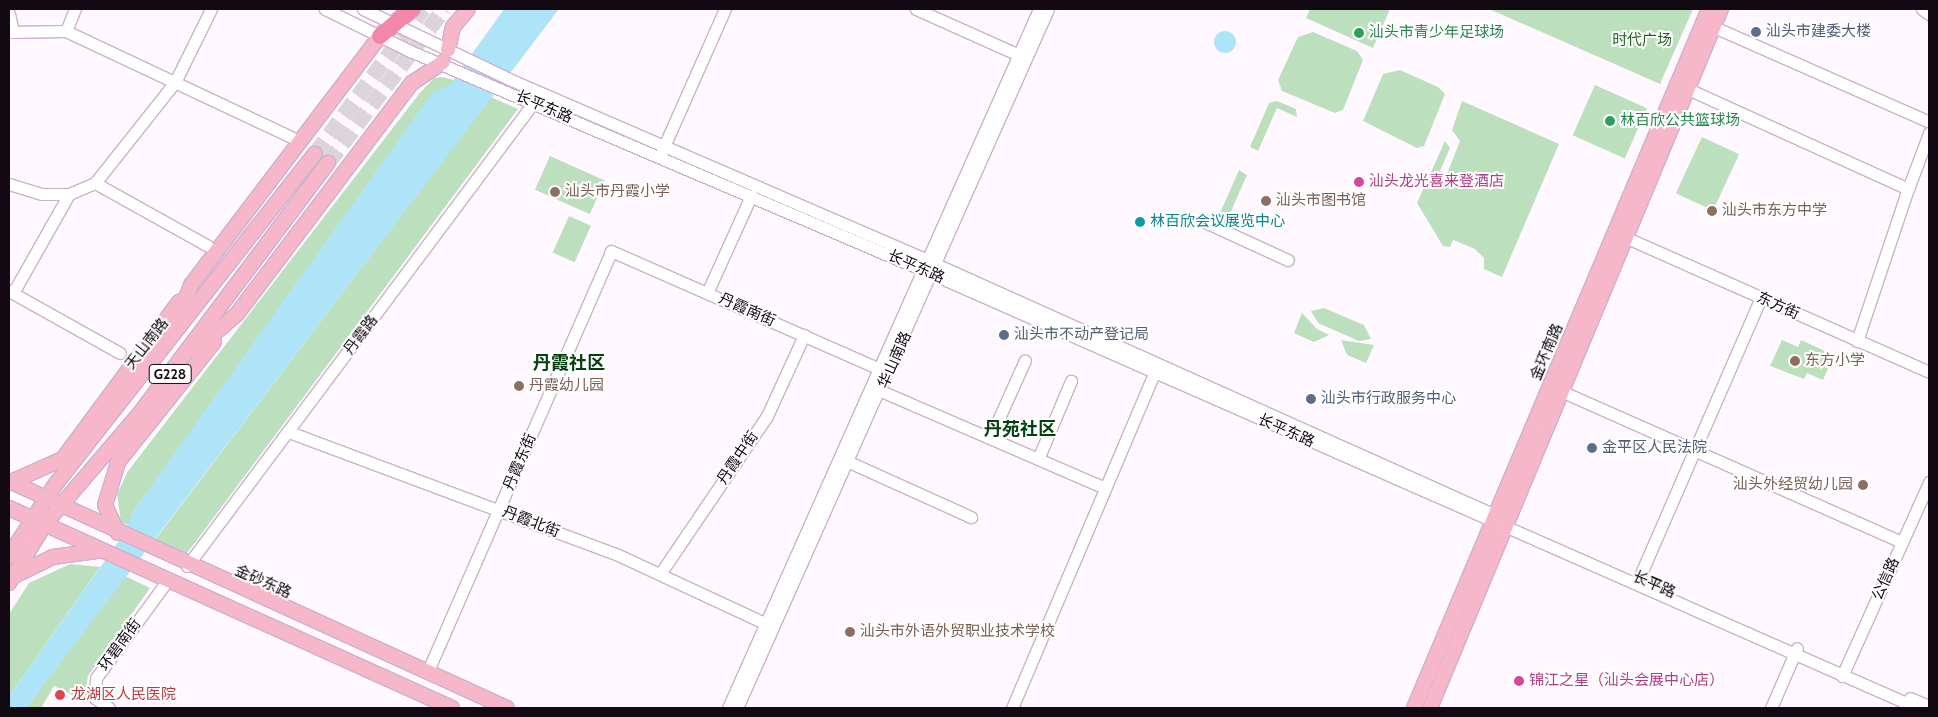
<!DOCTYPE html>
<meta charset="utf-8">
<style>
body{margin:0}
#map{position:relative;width:1938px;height:717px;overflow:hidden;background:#fff9ff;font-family:Cabin,"Noto Sans SC",sans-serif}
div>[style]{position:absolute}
.green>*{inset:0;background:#bce0bd;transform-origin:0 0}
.water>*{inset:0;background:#aee4f8}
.round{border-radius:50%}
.highway-tunnel>*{height:16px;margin-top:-8px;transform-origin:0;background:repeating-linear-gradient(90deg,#dbd5db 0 16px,transparent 0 24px)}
.roads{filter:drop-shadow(1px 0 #ccb1cd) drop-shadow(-1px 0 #ccb1cd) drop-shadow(0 1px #ccb1cd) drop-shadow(0 -1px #ccb1cd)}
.minor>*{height:11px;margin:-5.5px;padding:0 5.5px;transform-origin:5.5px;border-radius:5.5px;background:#fff}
.major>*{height:14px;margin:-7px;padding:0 7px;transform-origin:7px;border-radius:7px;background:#f7b7cb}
.highway>*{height:16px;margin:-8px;padding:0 8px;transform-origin:8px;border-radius:8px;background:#f287a9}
.dots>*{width:14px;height:14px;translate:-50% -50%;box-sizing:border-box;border:2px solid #fff;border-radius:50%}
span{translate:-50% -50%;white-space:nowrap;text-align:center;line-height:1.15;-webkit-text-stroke:4px #fff;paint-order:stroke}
.shield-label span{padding:1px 4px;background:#fff;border:1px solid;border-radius:4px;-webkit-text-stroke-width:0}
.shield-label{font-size:14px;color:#120912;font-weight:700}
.service-label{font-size:15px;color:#4e5e75}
.left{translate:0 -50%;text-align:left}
.leisure-label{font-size:15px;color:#27864d}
.park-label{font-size:15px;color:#205e27}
.street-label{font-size:15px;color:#120912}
.hotel-label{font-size:15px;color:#b23c85}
.education-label{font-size:15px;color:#785e54}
.right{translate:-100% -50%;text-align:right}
.culture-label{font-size:15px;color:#0d838f}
.health-label{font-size:15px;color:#be3a42}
.quarter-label{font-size:18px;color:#02410d;font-weight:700}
.frame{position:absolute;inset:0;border:10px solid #120912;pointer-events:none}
</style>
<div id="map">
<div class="green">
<i style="clip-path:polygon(1310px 9px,1390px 9px,1373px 48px,1306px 18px)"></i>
<i style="clip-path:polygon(1489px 9px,1693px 9px,1660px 84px)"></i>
<i style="clip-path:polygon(1313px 32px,1357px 51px,1363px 60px,1343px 110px,1335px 113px,1282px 91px,1278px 80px,1298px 37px)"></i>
<i style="clip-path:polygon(1400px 70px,1438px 87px,1445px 94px,1424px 146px,1417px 148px,1363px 121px,1383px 74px)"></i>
<i style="clip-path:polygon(442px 77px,454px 80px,134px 510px,128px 525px,121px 523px,117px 494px,128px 471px,419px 94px,434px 78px)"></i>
<i style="left:1595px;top:85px;width:57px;height:55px;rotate:24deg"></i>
<i style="clip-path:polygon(491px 97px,518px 109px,185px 556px,154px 541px)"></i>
<i style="clip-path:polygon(1277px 101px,1296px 109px,1297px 117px,1277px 108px,1258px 151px,1250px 147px,1269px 103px)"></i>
<i style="clip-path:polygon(1462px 101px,1559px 144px,1502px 277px,1484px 269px,1484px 258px,1475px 249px,1453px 240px,1450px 247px,1443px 246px,1417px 203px,1445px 141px,1450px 148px,1440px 171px,1447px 174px,1460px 141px,1452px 130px)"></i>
<i style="left:1702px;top:137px;width:41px;height:62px;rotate:25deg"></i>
<i style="left:550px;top:156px;width:60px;height:37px;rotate:24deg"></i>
<i style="clip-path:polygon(1239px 170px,1247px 175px,1224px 227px,1220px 213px)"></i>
<i style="left:569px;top:216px;width:24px;height:40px;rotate:24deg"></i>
<i style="clip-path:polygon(1324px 308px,1364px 325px,1371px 339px,1359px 341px,1318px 323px,1311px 311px)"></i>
<i style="clip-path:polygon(1302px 313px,1317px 329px,1329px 335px,1314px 342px,1294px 333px)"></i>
<i style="clip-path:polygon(1341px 340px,1374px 345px,1366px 363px,1347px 355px)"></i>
<i style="clip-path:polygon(1782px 340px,1798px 347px,1801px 340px,1834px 355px,1823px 380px,1807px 373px,1804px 379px,1770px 366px)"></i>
<i style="clip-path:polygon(70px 564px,100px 567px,9px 696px,9px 614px,29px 583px)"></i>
<i style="clip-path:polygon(125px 576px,150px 588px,88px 676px,86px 688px,91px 704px,54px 686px,41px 708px,26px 708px)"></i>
</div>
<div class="water">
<i style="clip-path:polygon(504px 9px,559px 9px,26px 708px,9px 708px,9px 696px,123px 535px,134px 510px,433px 92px,449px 86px)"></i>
<i class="round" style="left:1214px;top:31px;width:22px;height:22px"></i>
</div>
<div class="highway-tunnel">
<i style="left:315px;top:154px;width:181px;rotate:-53.3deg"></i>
<i style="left:328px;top:163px;width:193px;rotate:-53deg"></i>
</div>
<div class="roads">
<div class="minor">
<i style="left:325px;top:9px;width:95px;rotate:26.3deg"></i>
<i style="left:410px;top:51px;width:568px;rotate:23.13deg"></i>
<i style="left:932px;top:274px;width:1077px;rotate:23.76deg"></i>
<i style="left:363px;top:9px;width:162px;rotate:25.6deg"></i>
<i style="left:509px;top:79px;width:458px;rotate:23.4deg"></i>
<i style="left:929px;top:261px;width:613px;rotate:24.18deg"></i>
<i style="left:916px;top:9px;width:113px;rotate:24.1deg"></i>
<i style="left:1922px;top:9px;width:9px;rotate:36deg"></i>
<i style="left:9px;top:14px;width:18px;rotate:77deg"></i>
<i style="left:1714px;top:27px;width:235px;rotate:23.8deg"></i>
<i style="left:66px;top:31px;width:24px;rotate:-68deg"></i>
<i style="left:9px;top:32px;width:57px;rotate:-1deg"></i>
<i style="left:66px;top:31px;width:249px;rotate:25.2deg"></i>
<i style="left:1688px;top:89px;width:242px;rotate:24.4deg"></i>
<i style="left:1908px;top:189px;width:60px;rotate:-69.4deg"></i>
<i style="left:662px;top:151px;width:155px;rotate:-66.1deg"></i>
<i style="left:95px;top:183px;width:129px;rotate:29.1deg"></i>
<i style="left:9px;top:184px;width:34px;rotate:17deg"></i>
<i style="left:42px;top:194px;width:27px"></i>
<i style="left:1205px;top:222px;width:91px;rotate:24.6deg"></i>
<i style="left:1627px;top:238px;width:330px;rotate:23.9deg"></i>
<i style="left:9px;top:291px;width:127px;rotate:29.2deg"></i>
<i style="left:13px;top:293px;width:114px;rotate:-60.5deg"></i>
<i style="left:69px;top:194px;width:28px;rotate:-23deg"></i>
<i style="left:95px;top:183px;width:129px;rotate:-51.6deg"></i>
<i style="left:175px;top:82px;width:81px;rotate:-63.7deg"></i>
<i style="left:707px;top:293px;width:107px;rotate:-65.6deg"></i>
<i style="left:1857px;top:341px;width:160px;rotate:-71.5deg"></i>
<i style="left:881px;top:391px;width:244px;rotate:23.4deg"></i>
<i style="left:1563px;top:392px;width:371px;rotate:23.9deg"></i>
<i style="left:289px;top:432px;width:349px;rotate:20.5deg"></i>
<i style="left:616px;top:554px;width:166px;rotate:24.9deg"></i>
<i style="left:990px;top:438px;width:85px;rotate:-65.8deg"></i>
<i style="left:1038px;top:459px;width:85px;rotate:-67.1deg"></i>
<i style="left:849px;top:462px;width:134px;rotate:24.3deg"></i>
<i style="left:187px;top:566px;width:579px;rotate:-53.21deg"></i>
<i style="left:660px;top:574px;width:191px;rotate:-55.9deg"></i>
<i style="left:767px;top:416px;width:89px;rotate:-65.4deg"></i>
<i style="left:1639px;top:578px;width:305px;rotate:-66.5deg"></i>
<i style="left:427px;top:673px;width:460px;rotate:-66.4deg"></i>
<i style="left:611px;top:251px;width:296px;rotate:23.7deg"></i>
<i style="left:1842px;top:676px;width:213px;rotate:-65.8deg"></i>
<i style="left:1910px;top:698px;width:21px;rotate:23deg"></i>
<i style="left:109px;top:708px;width:17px;rotate:-144deg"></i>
<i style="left:95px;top:698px;width:20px;rotate:-87deg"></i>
<i style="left:96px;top:678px;width:120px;rotate:-53.8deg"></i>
<i style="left:728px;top:708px;width:765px;rotate:-66.01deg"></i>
<i style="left:737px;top:708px;width:765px;rotate:-66.01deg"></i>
<i style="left:1012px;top:708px;width:364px;rotate:-67deg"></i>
<i style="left:1771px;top:708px;width:65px;rotate:-66.6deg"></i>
</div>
<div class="major">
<i style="left:448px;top:50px;width:24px;rotate:-78deg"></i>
<i style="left:453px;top:27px;width:23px;rotate:-50deg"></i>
<i style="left:174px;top:328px;width:46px;rotate:-68.4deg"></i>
<i style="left:191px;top:285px;width:313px;rotate:-52.8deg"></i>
<i style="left:195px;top:350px;width:55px;rotate:-40.6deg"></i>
<i style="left:237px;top:314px;width:290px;rotate:-52.9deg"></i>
<i style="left:412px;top:83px;width:37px;rotate:-34deg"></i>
<i style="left:62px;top:460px;width:197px;rotate:-53.5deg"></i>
<i style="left:117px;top:463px;width:155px;rotate:-51.3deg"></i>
<i style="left:9px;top:481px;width:547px;rotate:24.5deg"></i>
<i style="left:11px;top:482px;width:64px;rotate:-24.1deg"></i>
<i style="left:9px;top:508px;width:486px;rotate:24.3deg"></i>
<i style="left:118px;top:533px;width:31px;rotate:-115deg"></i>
<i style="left:105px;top:505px;width:51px;rotate:-73deg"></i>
<i style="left:9px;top:556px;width:85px;rotate:-57.1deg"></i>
<i style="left:55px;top:485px;width:421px;rotate:-51.9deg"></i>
<i style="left:14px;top:576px;width:43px;rotate:-26deg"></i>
<i style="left:53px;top:557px;width:44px;rotate:-7.8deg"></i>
<i style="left:9px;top:583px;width:69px;rotate:-58.6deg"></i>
<i style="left:45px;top:524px;width:146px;rotate:-49.4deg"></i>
<i style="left:140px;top:413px;width:313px;rotate:-53.1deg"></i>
<i style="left:1414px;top:708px;width:759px;rotate:-67.12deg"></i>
<i style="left:1430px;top:708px;width:757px;rotate:-67.4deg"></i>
</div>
<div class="highway">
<i style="left:380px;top:36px;width:42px;rotate:-40.2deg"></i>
</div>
</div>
<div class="dots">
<i style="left:1756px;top:32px;background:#5c6f8a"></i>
<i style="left:1359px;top:33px;background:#2e9e5b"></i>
<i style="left:1610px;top:121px;background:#2e9e5b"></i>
<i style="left:1359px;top:182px;background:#d1479c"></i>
<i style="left:555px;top:192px;background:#8d6e63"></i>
<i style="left:1266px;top:201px;background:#8d6e63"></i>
<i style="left:1712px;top:211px;background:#8d6e63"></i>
<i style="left:1140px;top:222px;background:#0f9aa8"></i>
<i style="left:1004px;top:335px;background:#5c6f8a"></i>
<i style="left:1795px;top:361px;background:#8d6e63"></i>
<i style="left:519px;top:386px;background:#8d6e63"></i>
<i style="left:1311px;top:399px;background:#5c6f8a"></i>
<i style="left:1592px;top:448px;background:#5c6f8a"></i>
<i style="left:1863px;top:485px;background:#8d6e63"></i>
<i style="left:850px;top:632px;background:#8d6e63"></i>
<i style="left:1519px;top:681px;background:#d1479c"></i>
<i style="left:60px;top:695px;background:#e0444e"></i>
</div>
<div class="shield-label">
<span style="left:170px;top:374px">G228</span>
</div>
<div class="service-label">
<span class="left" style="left:1766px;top:32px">汕头市建委大楼</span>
<span class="left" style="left:1014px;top:335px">汕头市不动产登记局</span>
<span class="left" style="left:1321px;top:399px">汕头市行政服务中心</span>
<span class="left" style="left:1602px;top:448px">金平区人民法院</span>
</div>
<div class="leisure-label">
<span class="left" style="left:1369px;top:33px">汕头市青少年足球场</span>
<span class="left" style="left:1620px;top:121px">林百欣公共篮球场</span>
</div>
<div class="park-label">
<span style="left:1642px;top:41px">时代广场</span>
</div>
<div class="street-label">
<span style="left:544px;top:107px;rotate:23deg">长平东路</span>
<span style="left:916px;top:267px;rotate:24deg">长平东路</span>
<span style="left:1778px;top:306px;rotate:24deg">东方街</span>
<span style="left:747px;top:310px;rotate:24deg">丹霞南街</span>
<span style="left:361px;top:335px;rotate:-53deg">丹霞路</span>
<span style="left:147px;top:344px;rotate:-52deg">天山南路</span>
<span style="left:1547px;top:352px;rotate:-67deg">金环南路</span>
<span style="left:895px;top:360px;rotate:-66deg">华山南路</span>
<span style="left:1286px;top:431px;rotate:24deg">长平东路</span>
<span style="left:738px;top:458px;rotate:-56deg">丹霞中街</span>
<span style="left:520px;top:462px;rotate:-67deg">丹霞东街</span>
<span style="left:531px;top:522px;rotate:21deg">丹霞北街</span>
<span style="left:1886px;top:579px;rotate:-66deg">公信路</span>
<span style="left:263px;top:582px;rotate:24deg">金砂东路</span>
<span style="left:1654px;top:585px;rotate:23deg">长平路</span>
<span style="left:120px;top:645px;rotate:-54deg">环碧南街</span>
</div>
<div class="hotel-label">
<span class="left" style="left:1369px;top:182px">汕头龙光喜来登酒店</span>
<span class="left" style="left:1529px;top:681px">锦江之星（汕头会展中心店）</span>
</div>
<div class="education-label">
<span class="left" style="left:565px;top:192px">汕头市丹霞小学</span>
<span class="left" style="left:1276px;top:201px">汕头市图书馆</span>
<span class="left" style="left:1722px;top:211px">汕头市东方中学</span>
<span class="left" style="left:1805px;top:361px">东方小学</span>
<span class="left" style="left:529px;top:386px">丹霞幼儿园</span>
<span class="right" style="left:1853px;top:485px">汕头外经贸幼儿园</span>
<span class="left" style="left:860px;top:632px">汕头市外语外贸职业技术学校</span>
</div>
<div class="culture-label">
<span class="left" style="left:1150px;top:222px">林百欣会议展览中心</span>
</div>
<div class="health-label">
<span class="left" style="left:71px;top:695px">龙湖区人民医院</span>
</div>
<div class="quarter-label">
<span style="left:569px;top:363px">丹霞社区</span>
<span style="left:1020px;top:429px">丹苑社区</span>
</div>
<div class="frame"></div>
</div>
